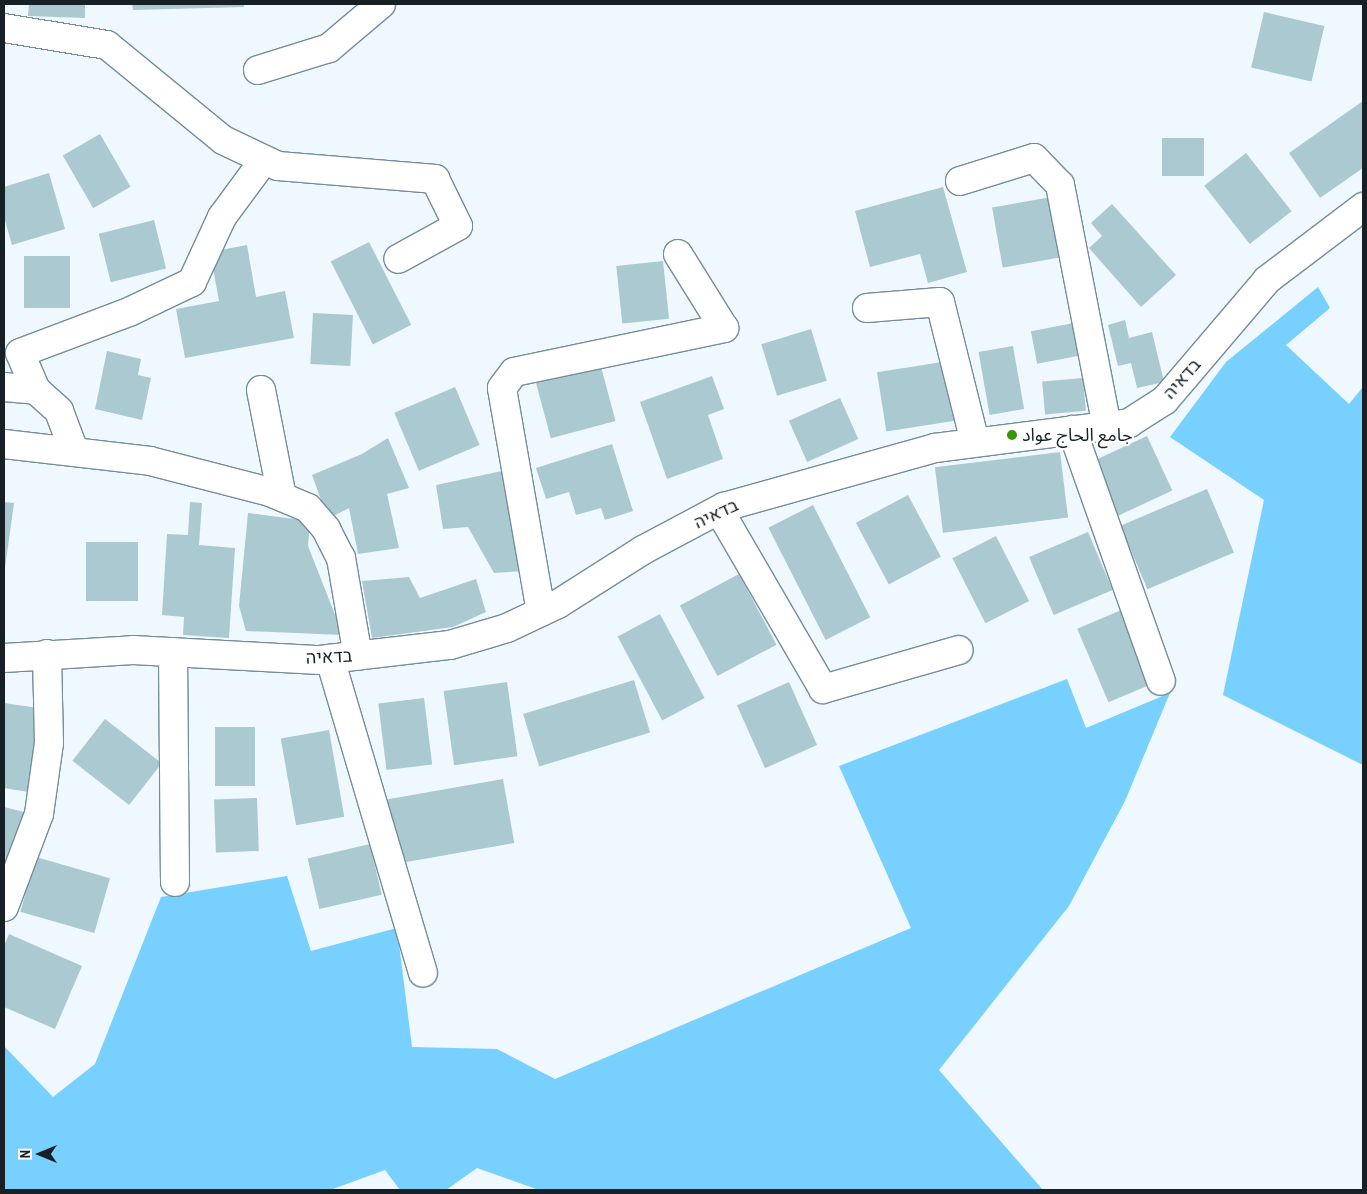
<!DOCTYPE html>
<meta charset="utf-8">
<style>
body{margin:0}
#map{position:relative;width:1367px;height:1194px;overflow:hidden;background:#eef8fe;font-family:"Archivo Narrow","Noto Sans Arabic",Heebo,sans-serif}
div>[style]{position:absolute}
.green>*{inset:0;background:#77d0fd}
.building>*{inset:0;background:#abc9d0;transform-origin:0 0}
.roads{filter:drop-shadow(1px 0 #758d9b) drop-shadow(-1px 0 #758d9b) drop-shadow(0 1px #758d9b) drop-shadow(0 -1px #758d9b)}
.minor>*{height:28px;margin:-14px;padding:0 14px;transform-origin:14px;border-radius:14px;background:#fff}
.dots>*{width:14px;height:14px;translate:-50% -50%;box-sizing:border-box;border:2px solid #fff;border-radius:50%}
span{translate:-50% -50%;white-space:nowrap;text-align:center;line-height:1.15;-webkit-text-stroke:4.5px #fff;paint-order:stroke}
.street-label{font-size:18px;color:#162025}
.poi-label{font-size:18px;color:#162025}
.left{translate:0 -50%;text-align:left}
.frame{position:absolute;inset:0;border:5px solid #162025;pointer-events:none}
.north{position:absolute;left:15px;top:1129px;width:50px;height:50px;-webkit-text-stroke:4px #fff;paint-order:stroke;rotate:270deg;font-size:14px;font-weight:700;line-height:20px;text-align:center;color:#162025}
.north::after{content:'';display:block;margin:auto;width:18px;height:22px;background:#162025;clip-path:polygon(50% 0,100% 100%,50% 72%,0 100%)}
</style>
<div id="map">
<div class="green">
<i style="clip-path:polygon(1318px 287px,1330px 308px,1286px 345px,1349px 404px,1363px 387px,1363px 765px,1223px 695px,1264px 500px,1170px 437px,1226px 362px)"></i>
<i style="clip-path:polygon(1067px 679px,1086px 728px,1170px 693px,1125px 801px,1069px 906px,939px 1070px,1043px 1190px,539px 1190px,477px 1168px,446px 1190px,400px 1190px,385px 1170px,330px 1190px,4px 1190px,4px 1046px,53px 1097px,95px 1064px,161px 897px,287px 876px,311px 951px,397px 928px,412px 1047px,497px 1049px,555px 1079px,911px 928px,839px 766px)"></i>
</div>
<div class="building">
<i style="clip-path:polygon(29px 4px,85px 4px,85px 18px,28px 16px)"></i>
<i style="clip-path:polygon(132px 4px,244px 4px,244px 7px,133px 10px)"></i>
<i style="left:1264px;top:12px;width:62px;height:57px;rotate:13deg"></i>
<i style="clip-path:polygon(1363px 101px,1363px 168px,1320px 198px,1289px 153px)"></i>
<i style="left:100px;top:134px;width:61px;height:43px;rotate:60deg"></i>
<i style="left:1162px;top:138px;width:42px;height:38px"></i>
<i style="left:1246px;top:153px;width:74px;height:53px;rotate:52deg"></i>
<i style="clip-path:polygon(49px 173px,65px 229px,12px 245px,4px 217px,4px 187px)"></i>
<i style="clip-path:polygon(943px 187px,967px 272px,928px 283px,920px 254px,870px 267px,855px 211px)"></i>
<i style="left:1063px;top:195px;width:61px;height:72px;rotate:80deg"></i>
<i style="clip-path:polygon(1112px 204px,1176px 275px,1141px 307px,1089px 248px,1102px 236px,1091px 223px)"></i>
<i style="left:154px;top:220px;width:50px;height:57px;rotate:76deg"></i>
<i style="left:369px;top:242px;width:93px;height:43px;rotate:63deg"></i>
<i style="clip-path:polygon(247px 245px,256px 297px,285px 291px,294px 338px,185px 358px,176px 309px,219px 301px,210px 252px)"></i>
<i style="left:24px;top:256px;width:46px;height:52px"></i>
<i style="left:663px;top:261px;width:58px;height:47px;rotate:84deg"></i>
<i style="left:313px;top:313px;width:40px;height:51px;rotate:3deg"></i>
<i style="clip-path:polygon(1125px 320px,1129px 338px,1152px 332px,1164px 382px,1137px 388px,1131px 363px,1118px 366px,1108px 325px)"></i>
<i style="left:1079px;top:322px;width:33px;height:49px;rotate:79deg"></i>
<i style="left:811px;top:329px;width:54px;height:52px;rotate:73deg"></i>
<i style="left:1013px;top:346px;width:64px;height:35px;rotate:80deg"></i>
<i style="clip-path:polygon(107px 351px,141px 359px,138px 375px,151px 378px,142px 420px,95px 409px)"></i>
<i style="left:955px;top:360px;width:60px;height:79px;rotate:81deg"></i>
<i style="left:600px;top:363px;width:60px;height:67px;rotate:75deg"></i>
<i style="clip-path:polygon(712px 376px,724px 409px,708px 415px,723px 459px,667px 479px,640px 402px)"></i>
<i style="left:1083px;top:378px;width:33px;height:41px;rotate:85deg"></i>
<i style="left:455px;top:387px;width:63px;height:66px;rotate:67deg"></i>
<i style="left:840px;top:398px;width:45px;height:56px;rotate:66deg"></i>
<i style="left:1147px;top:436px;width:60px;height:61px;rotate:65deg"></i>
<i style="clip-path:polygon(388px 438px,409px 488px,387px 494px,399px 548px,358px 554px,349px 508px,328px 519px,312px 475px,362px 454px)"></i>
<i style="clip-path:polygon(612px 444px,633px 511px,605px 520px,601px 508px,576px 515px,569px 492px,546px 499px,536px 468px)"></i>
<i style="left:1060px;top:452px;width:66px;height:126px;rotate:83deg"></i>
<i style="clip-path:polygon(502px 471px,525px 571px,494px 573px,468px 527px,443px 529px,436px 485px)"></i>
<i style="left:1207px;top:489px;width:69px;height:94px;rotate:67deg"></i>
<i style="left:908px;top:495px;width:70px;height:59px;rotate:62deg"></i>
<i style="clip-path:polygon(4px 502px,14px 503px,5px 568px,4px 568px)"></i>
<i style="clip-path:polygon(190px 502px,202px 503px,199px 545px,235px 548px,229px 638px,183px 635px,184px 617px,162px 615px,167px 534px,188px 535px)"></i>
<i style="left:813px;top:505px;width:126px;height:50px;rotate:63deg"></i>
<i style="clip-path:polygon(248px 513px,310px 521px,308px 546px,343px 635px,246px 631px,239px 606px)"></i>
<i style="left:1088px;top:532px;width:63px;height:64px;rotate:67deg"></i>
<i style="left:996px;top:536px;width:73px;height:49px;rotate:63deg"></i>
<i style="left:86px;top:542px;width:52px;height:59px"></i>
<i style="left:739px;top:574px;width:80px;height:67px;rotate:62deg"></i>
<i style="clip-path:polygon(409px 577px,420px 598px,476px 579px,486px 612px,453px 627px,372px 638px,362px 581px)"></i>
<i style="left:1126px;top:608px;width:80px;height:53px;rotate:67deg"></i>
<i style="left:660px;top:614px;width:95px;height:48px;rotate:62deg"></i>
<i style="left:634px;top:680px;width:55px;height:116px;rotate:73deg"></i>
<i style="left:507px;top:682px;width:75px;height:64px;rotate:82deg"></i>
<i style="left:789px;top:682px;width:69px;height:57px;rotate:66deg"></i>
<i style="left:424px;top:698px;width:67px;height:46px;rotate:83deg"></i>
<i style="clip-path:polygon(4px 703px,45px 709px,34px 793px,4px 788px)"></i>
<i style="left:105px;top:719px;width:72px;height:53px;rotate:38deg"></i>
<i style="left:215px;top:727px;width:40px;height:59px"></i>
<i style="left:329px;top:730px;width:88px;height:49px;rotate:80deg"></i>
<i style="left:503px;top:779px;width:65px;height:121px;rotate:80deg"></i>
<i style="left:257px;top:798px;width:53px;height:43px;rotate:88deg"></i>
<i style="clip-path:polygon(4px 807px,28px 813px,4px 893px)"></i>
<i style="left:370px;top:844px;width:52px;height:64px;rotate:77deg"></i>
<i style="left:36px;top:857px;width:77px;height:57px;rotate:16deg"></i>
<i style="clip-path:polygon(9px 934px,82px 966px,55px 1029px,4px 1007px,4px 946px)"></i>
</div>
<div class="roads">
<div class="minor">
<i style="left:4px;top:28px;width:104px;rotate:9.4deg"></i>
<i style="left:107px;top:45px;width:150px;rotate:39.3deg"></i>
<i style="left:223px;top:140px;width:61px;rotate:25.3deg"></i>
<i style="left:278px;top:166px;width:158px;rotate:4.7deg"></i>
<i style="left:435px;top:179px;width:52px;rotate:63.9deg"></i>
<i style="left:458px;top:226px;width:68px;rotate:151.2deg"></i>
<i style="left:258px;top:70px;width:74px;rotate:-17.2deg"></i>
<i style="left:329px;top:48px;width:68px;rotate:-40.2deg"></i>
<i style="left:960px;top:181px;width:77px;rotate:-17.3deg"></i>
<i style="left:1034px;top:158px;width:37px;rotate:46deg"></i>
<i style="left:1060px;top:185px;width:246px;rotate:79deg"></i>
<i style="left:867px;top:308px;width:73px;rotate:-4.7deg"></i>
<i style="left:940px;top:302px;width:144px;rotate:76deg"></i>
<i style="left:4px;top:387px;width:32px;rotate:5deg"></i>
<i style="left:36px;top:390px;width:31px;rotate:42deg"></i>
<i style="left:59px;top:411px;width:43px;rotate:69.4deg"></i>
<i style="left:36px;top:390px;width:40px;rotate:-113.4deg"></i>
<i style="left:20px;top:353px;width:116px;rotate:-20.6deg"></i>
<i style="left:129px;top:312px;width:70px;rotate:-25.5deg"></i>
<i style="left:192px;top:282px;width:72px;rotate:-65.2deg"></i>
<i style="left:222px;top:217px;width:71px;rotate:-53.6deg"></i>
<i style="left:261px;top:390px;width:109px;rotate:78.9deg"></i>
<i style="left:1072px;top:430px;width:266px;rotate:70.5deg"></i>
<i style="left:4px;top:444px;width:147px;rotate:6.6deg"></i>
<i style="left:150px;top:461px;width:124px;rotate:14.5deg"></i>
<i style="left:270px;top:492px;width:41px;rotate:22.8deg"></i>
<i style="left:308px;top:508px;width:28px;rotate:49deg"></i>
<i style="left:326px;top:529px;width:33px;rotate:63deg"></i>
<i style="left:341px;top:558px;width:99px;rotate:80.2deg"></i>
<i style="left:719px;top:510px;width:207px;rotate:59.8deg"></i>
<i style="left:823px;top:689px;width:141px;rotate:-16deg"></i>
<i style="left:541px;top:612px;width:227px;rotate:-99.9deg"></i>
<i style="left:502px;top:388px;width:20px;rotate:-53deg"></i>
<i style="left:514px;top:372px;width:215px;rotate:-11.8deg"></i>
<i style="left:724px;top:328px;width:87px;rotate:-121.9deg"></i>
<i style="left:173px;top:652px;width:230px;rotate:89.5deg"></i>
<i style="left:4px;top:658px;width:129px;rotate:-3.5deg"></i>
<i style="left:133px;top:650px;width:187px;rotate:3.1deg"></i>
<i style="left:320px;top:660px;width:131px;rotate:-6.6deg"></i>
<i style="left:450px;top:645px;width:59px;rotate:-16.6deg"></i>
<i style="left:507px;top:628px;width:56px;rotate:-25.2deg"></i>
<i style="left:558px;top:604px;width:101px;rotate:-32.4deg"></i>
<i style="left:643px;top:550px;width:92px;rotate:-28deg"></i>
<i style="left:724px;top:507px;width:219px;rotate:-15.6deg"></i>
<i style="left:935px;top:448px;width:196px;rotate:-7.3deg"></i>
<i style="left:1129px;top:423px;width:43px;rotate:-32.6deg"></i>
<i style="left:1165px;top:400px;width:157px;rotate:-49.6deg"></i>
<i style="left:1267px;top:280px;width:121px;rotate:-37.2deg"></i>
<i style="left:330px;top:659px;width:327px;rotate:73.5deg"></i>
<i style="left:4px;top:907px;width:99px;rotate:-69.4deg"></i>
<i style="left:39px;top:814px;width:72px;rotate:-82deg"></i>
<i style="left:49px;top:743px;width:89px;rotate:-91.3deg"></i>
</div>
</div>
<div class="dots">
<i style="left:1012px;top:435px;background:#3a9408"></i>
</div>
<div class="street-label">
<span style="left:1182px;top:379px;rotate:-49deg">בדאיה</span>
<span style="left:716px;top:514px;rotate:-25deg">בדאיה</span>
<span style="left:329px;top:657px;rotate:-3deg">בדאיה</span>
</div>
<div class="poi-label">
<span class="left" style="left:1022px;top:435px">جامع الحاج عواد</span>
</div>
<div class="frame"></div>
<div class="north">N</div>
</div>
